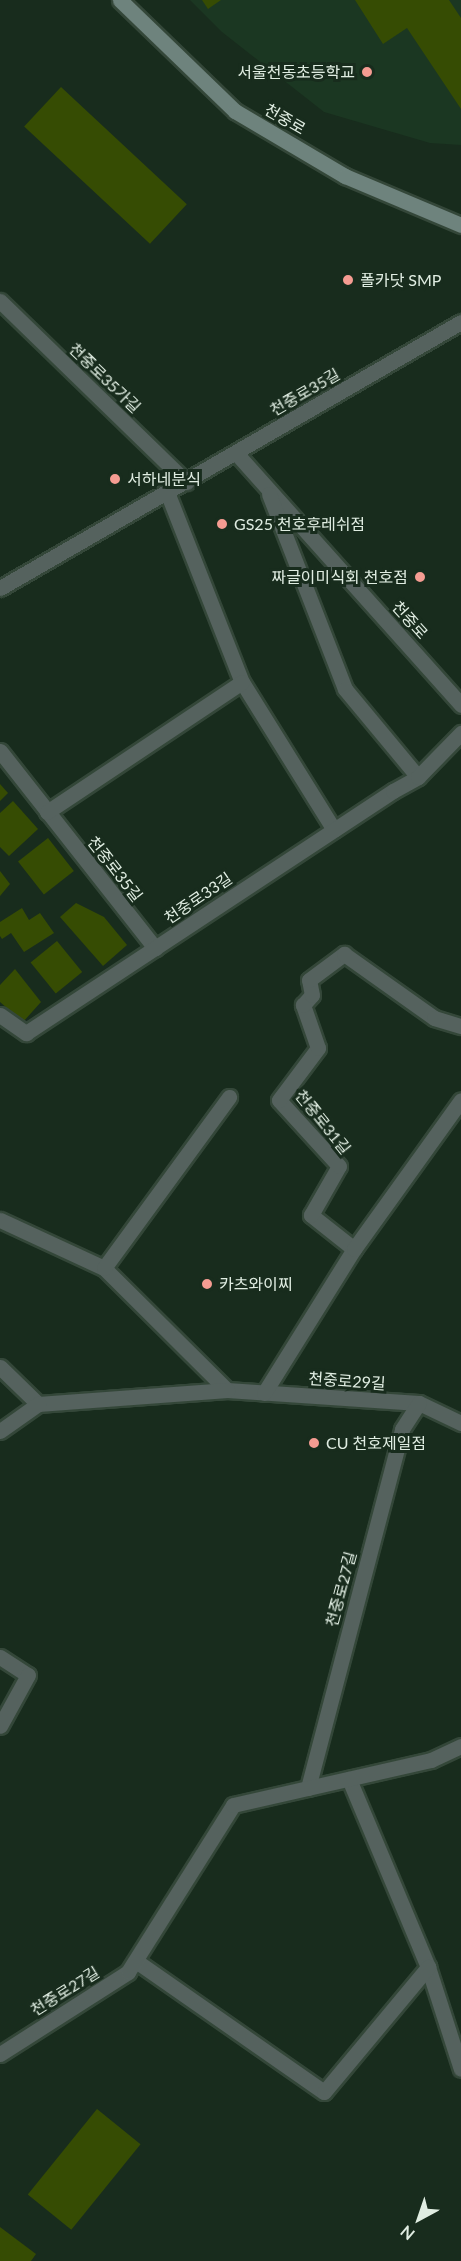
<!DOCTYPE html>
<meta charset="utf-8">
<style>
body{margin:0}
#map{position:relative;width:461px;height:2261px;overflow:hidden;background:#182c1d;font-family:Lato,"Noto Sans KR",sans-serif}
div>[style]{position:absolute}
.built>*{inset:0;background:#1b3722}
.building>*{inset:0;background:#364c03;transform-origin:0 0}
.roads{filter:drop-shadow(2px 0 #344739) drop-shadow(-2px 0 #344739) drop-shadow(0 2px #344739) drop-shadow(0 -2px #344739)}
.minor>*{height:15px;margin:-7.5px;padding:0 7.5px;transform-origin:7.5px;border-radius:7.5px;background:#55625e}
.secondary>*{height:15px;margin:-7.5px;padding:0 7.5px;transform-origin:7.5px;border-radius:7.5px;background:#6e837d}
.dots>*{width:16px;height:16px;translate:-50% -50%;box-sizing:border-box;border:3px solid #182c1d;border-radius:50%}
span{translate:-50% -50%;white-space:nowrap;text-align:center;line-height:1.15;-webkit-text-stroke:6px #182c1d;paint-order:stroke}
.poi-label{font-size:16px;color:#e0ede2}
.right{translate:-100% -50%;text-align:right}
.left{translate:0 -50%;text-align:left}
.street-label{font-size:16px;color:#e0ede2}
.north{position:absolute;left:389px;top:2189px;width:60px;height:60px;-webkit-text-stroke:4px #182c1d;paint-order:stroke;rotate:220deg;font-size:16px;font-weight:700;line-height:24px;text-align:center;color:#e0ede2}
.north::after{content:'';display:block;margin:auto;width:21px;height:27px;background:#e0ede2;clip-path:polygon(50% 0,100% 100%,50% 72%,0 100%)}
</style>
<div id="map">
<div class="built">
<i style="clip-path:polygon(190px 0,461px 0,461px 145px,430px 143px,324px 112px,222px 32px)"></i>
</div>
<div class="building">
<i style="clip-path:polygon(202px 0,221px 0,208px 9px)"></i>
<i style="clip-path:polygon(355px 0,449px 0,461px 18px,461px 109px,407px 28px,383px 44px)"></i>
<i style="left:61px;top:87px;width:172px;height:54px;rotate:43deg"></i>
<i style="clip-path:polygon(0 784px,8px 793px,0 801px)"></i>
<i style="clip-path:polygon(13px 801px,38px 829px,9px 856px,0 847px,0 813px)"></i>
<i style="left:48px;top:838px;width:42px;height:38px;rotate:52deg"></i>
<i style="clip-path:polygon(0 871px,10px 884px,0 896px)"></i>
<i style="clip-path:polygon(76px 903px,104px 917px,127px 945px,103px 966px,60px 917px)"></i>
<i style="clip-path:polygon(22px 908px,29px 920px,40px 913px,54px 933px,24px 952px,11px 933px,2px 939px,0 936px,0 922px)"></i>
<i style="left:57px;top:941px;width:40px;height:34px;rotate:51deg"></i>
<i style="clip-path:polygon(15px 969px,41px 1002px,23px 1022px,0 1002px,0 985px)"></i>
<i style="left:97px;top:2109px;width:56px;height:110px;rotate:39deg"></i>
<i style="clip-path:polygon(0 2227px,36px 2254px,31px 2261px,0 2261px)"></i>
</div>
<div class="roads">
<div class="minor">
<i style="left:0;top:301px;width:260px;rotate:44.2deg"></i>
<i style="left:236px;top:453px;width:338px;rotate:48.2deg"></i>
<i style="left:167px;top:492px;width:204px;rotate:68.5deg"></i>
<i style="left:242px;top:682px;width:174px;rotate:58.1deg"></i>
<i style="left:269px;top:494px;width:209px;rotate:68.7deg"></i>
<i style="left:345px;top:689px;width:114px;rotate:50.3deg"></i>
<i style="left:0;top:588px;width:532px;rotate:-29.99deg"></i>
<i style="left:0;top:751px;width:251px;rotate:51.8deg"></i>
<i style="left:47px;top:812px;width:234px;rotate:-33.7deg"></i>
<i style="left:0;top:1015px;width:32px;rotate:35deg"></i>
<i style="left:26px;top:1033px;width:440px;rotate:-33.4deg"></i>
<i style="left:393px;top:791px;width:29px;rotate:-29deg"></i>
<i style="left:418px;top:777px;width:62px;rotate:-45.7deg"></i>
<i style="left:0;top:1220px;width:115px;rotate:24.8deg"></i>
<i style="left:104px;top:1268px;width:173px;rotate:44.8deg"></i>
<i style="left:227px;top:1390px;width:192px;rotate:3.9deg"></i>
<i style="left:419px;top:1403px;width:47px;rotate:25.5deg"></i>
<i style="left:354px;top:1249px;width:55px;rotate:-141.7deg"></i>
<i style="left:311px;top:1215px;width:56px;rotate:-60.3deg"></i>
<i style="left:339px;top:1166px;width:89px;rotate:-132.3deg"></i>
<i style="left:279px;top:1100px;width:65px;rotate:-53.1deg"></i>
<i style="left:318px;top:1048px;width:46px;rotate:-109.2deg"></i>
<i style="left:303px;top:1005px;width:13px;rotate:-48deg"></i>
<i style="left:312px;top:995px;width:15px;rotate:-101deg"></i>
<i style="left:309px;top:980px;width:44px;rotate:-36.6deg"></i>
<i style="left:344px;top:954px;width:110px;rotate:35.4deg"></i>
<i style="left:434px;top:1018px;width:28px;rotate:17deg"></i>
<i style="left:104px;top:1268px;width:212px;rotate:-53.8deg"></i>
<i style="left:0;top:1367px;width:53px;rotate:44.2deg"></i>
<i style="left:38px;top:1404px;width:190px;rotate:-4.2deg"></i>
<i style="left:264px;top:1393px;width:170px;rotate:-58deg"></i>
<i style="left:354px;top:1249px;width:183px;rotate:-54.3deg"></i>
<i style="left:0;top:1431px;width:47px;rotate:-35.4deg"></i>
<i style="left:0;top:1657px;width:33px;rotate:33deg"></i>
<i style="left:28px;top:1675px;width:58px;rotate:118.8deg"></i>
<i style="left:349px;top:1779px;width:204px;rotate:67.2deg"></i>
<i style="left:428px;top:1967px;width:107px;rotate:72.1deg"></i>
<i style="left:308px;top:1788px;width:371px;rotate:-75.3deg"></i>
<i style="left:402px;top:1429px;width:31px;rotate:-57deg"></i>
<i style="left:136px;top:1961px;width:229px;rotate:34.9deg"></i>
<i style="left:324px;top:2092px;width:163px;rotate:-50.2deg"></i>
<i style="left:0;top:2054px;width:152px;rotate:-32.6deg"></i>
<i style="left:128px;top:1972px;width:197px;rotate:-57.8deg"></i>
<i style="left:233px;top:1805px;width:203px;rotate:-12.8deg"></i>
<i style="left:431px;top:1760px;width:33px;rotate:-25deg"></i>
</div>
<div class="secondary">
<i style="left:120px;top:0;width:160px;rotate:44deg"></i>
<i style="left:235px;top:111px;width:128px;rotate:30.6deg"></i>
<i style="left:345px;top:176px;width:126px;rotate:22.9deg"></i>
</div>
</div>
<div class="dots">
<i style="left:367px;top:72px;background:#f59c92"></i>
<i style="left:348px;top:280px;background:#f59c92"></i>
<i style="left:115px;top:479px;background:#f59c92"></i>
<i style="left:222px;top:524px;background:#f59c92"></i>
<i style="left:420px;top:577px;background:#f59c92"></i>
<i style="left:207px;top:1284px;background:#f59c92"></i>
<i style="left:314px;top:1443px;background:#f59c92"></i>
</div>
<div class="poi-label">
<span class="right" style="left:355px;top:72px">서울천동초등학교</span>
<span class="left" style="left:360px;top:280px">폴카닷 SMP</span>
<span class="left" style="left:127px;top:479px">서하네분식</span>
<span class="left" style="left:234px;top:524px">GS25 천호후레쉬점</span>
<span class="right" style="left:408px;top:577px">짜글이미식회 천호점</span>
<span class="left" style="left:219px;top:1284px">카츠와이찌</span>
<span class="left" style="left:326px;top:1443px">CU 천호제일점</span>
</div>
<div class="street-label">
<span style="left:285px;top:119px;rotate:30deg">천중로</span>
<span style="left:105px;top:378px;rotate:44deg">천중로35가길</span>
<span style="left:305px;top:392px;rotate:-30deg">천중로35길</span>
<span style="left:410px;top:620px;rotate:48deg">천중로</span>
<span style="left:115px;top:869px;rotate:52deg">천중로35길</span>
<span style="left:198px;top:898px;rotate:-34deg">천중로33길</span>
<span style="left:323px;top:1122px;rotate:51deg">천중로31길</span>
<span style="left:347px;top:1381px;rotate:4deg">천중로29길</span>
<span style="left:341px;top:1589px;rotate:-75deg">천중로27길</span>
<span style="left:65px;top:1991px;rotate:-32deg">천중로27길</span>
</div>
<div class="north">N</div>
</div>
